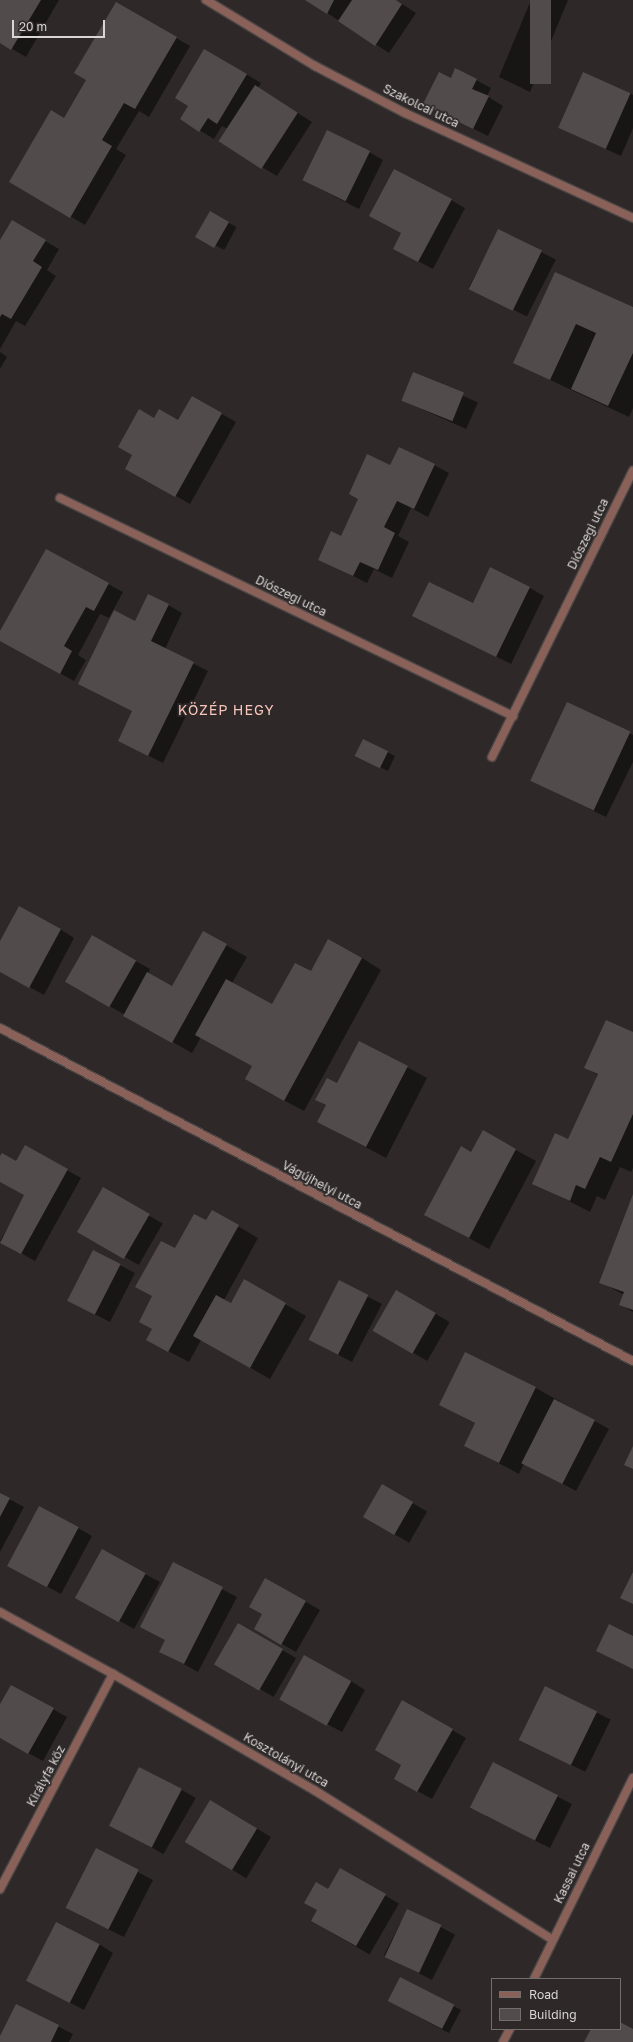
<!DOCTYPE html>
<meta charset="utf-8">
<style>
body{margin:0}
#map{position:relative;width:633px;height:2042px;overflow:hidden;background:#2e2928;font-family:"Golos Text",sans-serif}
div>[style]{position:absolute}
.shadow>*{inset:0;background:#0007;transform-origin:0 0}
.building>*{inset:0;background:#514c4b;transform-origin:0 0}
.roads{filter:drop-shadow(1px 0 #494544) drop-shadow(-1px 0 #494544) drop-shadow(0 1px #494544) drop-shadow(0 -1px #494544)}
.street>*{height:8px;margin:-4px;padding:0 4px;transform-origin:4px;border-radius:4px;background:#896159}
span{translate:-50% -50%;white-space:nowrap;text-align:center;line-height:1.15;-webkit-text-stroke:3.5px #2e2928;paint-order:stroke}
.street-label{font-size:12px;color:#d9d6d5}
.quarter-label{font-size:14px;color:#f8c5bb;letter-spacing:1px}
.legend{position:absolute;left:491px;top:1978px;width:130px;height:52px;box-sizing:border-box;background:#2e2928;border:1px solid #726e6d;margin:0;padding:5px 7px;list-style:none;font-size:12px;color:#d9d6d5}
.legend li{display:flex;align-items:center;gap:8px;height:20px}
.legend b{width:20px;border:1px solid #726e6d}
.scale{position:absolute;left:12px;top:20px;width:93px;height:18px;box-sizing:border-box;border:2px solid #d9d6d5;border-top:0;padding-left:5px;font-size:12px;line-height:14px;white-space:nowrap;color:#d9d6d5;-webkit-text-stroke:3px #2e2928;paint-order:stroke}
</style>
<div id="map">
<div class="shadow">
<i style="clip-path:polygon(0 0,59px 0,26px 57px,0 42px)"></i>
<i style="clip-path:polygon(307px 0,396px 0,416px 13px,389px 53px)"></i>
<i style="clip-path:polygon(531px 0,568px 0,530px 92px,499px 77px)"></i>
<i style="clip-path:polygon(116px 3px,190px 46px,149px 117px,139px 111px,116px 149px,126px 155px,85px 225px,11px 182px,64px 119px,87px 80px)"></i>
<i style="clip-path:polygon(219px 58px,261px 83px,258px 88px,312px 122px,277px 176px,220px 142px,228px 129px,222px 126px,214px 139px,181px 119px)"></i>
<i style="clip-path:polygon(451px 79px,476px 80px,491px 88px,487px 96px,503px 106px,488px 136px,424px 104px)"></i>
<i style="clip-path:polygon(630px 93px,633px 95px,633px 128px,621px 156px,560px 128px)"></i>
<i style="clip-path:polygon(369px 152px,383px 160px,359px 209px,303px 180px)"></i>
<i style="clip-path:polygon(451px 200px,465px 208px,433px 269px,408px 256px)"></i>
<i style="left:210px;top:213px;width:30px;height:26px;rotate:28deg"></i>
<i style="clip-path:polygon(12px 222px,59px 249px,47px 270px,56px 276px,25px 326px,16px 321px,0 349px,0 242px)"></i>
<i style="left:498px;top:230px;width:65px;height:64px;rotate:27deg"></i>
<i style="clip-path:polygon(555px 273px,633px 308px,633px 408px,629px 417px,514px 363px)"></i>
<i style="clip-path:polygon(0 352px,7px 357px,0 369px)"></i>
<i style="left:414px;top:374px;width:70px;height:29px;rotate:24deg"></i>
<i style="clip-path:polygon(192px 397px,236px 422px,190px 504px,126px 468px,154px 419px,179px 421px)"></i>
<i style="clip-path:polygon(434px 465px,449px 473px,428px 517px,411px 508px,398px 536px,409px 542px,392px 578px,374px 569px,367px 583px,319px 559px,341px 537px,391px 466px)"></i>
<i style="clip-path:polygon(46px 550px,123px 592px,109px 618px,100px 614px,78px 655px,86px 660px,74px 681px,0 640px,0 633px)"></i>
<i style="clip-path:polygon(530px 588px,544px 596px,511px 664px,414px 616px,473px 605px)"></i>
<i style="clip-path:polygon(168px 605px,182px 613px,165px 649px,208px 671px,163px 763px,119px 741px,133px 711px,79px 684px,135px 622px)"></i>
<i style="clip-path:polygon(629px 733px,633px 735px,633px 762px,606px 817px,545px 787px)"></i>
<i style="clip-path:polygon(364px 740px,395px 756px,388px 771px,363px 759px)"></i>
<i style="clip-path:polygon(60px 929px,74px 938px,44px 995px,0 971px,0 943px)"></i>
<i style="clip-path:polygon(203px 932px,247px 957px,232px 983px,273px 1006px,311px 973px,362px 958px,381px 970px,304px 1111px,266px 1091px,254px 1066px,201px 1037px,192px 1053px,67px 982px,92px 937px,150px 969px,148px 974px,172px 987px)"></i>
<i style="clip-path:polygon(633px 1033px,633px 1168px,631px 1172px,620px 1167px,605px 1200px,597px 1196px,590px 1212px,534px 1183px,568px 1140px,598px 1075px,586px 1068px)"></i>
<i style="clip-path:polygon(407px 1067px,427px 1078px,386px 1158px,339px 1133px,327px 1106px,316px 1100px,337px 1084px)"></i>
<i style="clip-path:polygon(483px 1132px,536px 1161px,489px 1249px,425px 1214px,472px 1153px)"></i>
<i style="clip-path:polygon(0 1159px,67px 1170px,81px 1178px,35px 1261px,0 1241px,26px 1195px,0 1181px)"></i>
<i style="left:103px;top:1189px;width:69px;height:48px;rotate:30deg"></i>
<i style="clip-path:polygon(633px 1196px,633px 1312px,620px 1304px,624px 1295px,601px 1282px)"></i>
<i style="clip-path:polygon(212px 1211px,258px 1238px,224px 1300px,231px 1304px,244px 1281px,306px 1316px,270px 1379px,201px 1340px,189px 1362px,168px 1351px,153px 1329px,176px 1250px,206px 1222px)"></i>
<i style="clip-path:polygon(93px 1251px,135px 1273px,110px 1322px,82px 1308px)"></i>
<i style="clip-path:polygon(339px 1282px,382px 1304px,352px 1362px,323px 1347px)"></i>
<i style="left:396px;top:1291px;width:62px;height:45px;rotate:30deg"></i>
<i style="clip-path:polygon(466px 1353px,536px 1388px,609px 1429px,576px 1491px,524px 1463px,519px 1474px,465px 1445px,476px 1424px,440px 1405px)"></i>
<i style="left:383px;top:1486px;width:51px;height:36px;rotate:30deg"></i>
<i style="clip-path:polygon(0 1494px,24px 1507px,0 1552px)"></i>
<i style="clip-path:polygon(78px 1528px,92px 1536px,61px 1594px,22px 1573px)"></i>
<i style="clip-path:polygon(102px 1551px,160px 1582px,134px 1629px,91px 1605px)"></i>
<i style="clip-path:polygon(174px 1564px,237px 1597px,198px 1672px,160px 1651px,166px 1640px)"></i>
<i style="clip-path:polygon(266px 1579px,320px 1610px,296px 1652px,255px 1629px,263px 1614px)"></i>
<i style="left:239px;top:1625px;width:66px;height:45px;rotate:30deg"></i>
<i style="clip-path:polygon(351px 1681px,365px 1690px,342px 1732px,295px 1707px)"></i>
<i style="left:546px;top:1688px;width:72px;height:58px;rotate:26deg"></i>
<i style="clip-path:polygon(403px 1702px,466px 1738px,432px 1799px,395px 1779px,403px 1765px)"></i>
<i style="clip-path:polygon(0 1706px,53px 1709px,67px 1717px,43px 1761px,0 1738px)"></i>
<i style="clip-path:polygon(494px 1764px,572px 1804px,550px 1848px,486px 1816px)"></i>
<i style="left:182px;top:1790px;width:16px;height:65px;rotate:30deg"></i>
<i style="left:211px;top:1801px;width:70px;height:48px;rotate:31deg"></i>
<i style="clip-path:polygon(96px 1850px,153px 1880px,124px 1937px,81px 1916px)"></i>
<i style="left:341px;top:1870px;width:67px;height:59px;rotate:30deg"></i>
<i style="left:407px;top:1910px;width:54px;height:51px;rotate:27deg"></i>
<i style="clip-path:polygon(99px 1944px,113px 1953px,84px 2010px,42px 1988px)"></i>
<i style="left:401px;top:1978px;width:68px;height:26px;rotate:28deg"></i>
<i style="clip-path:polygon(16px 2005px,73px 2034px,69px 2042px,0 2042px)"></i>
</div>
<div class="building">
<i style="clip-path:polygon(0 0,41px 0,11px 50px,0 43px)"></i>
<i style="clip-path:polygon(305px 0,334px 0,327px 14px)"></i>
<i style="clip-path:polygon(352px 0,396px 0,402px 4px,375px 46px,338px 21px)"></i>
<i style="left:530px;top:0;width:21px;height:84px"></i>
<i style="clip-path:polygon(116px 2px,177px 37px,135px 109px,124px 103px,102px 140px,112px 146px,70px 218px,9px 182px,51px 110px,64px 118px,86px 80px,74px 73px)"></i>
<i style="clip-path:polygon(204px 49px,247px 74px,217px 124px,208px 118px,199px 132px,180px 119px,188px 106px,175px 98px)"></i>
<i style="clip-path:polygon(455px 68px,477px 79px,472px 89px,489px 96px,473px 129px,423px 104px,439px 72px,451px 78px)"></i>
<i style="left:583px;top:72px;width:52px;height:61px;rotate:24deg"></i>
<i style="left:255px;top:85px;width:51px;height:67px;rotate:33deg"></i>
<i style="left:327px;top:130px;width:48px;height:56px;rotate:26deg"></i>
<i style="clip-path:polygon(394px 169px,452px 199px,418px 262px,393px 249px,401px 233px,369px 216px)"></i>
<i style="left:210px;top:211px;width:22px;height:30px;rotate:30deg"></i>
<i style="clip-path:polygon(12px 220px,46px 240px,33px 261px,42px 267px,11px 319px,2px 314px,0 317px,0 240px)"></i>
<i style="left:498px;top:229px;width:49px;height:67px;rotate:26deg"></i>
<i style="clip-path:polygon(555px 272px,633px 307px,633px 353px,608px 406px,571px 389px,596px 333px,576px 324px,550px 380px,513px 363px)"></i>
<i style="left:413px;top:372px;width:55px;height:31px;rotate:22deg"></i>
<i style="clip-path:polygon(192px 396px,222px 413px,175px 497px,125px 469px,132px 455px,118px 447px,139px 409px,154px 418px,159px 409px,178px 420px)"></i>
<i style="clip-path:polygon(399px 447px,435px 464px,414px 509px,397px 501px,384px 527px,395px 533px,378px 570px,360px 562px,353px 576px,318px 560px,331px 531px,341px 536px,358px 499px,349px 494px,367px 454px,390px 465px)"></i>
<i style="clip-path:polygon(46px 549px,109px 583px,94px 611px,86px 607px,64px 646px,72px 651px,60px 674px,0 641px,0 631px)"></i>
<i style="clip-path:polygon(490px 567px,530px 587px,496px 657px,412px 616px,429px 582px,473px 603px)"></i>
<i style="clip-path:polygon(148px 594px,169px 604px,151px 641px,194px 662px,148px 756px,118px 741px,132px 711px,78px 684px,114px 610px,135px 621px)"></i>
<i style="left:567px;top:702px;width:70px;height:87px;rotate:25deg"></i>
<i style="left:363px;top:739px;width:28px;height:19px;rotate:26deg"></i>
<i style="clip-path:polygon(19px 906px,61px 929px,29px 988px,0 972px,0 941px)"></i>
<i style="clip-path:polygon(203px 931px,227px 944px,172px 1043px,123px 1016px,147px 972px,172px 986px)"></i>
<i style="left:92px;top:935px;width:51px;height:54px;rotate:30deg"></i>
<i style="clip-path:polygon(328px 939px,362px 958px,284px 1101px,245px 1079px,252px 1066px,195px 1035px,226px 979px,272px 1004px,295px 963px,311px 971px)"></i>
<i style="clip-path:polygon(606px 1020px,633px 1032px,633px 1114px,611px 1162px,600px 1157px,585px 1189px,576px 1185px,570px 1201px,532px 1184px,555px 1133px,568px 1139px,598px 1074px,584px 1068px)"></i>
<i style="clip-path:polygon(359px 1041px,408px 1066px,366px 1147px,317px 1122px,326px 1105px,315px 1100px,327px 1078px,337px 1083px)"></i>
<i style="clip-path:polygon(483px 1130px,516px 1149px,469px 1238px,424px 1215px,461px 1146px,471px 1152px)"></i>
<i style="clip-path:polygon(25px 1145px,68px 1169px,21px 1254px,0 1243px,24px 1195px,0 1182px,0 1156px,2px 1153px,16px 1161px)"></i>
<i style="left:103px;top:1187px;width:54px;height:52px;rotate:30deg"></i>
<i style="clip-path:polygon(633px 1194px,633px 1310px,619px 1305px,624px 1292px,599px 1283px)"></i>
<i style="clip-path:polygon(212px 1210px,239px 1225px,168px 1352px,146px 1340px,152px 1329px,139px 1322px,152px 1296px,135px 1287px,161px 1241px,175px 1248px,194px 1214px,206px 1220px)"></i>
<i style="left:93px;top:1250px;width:31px;height:57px;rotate:27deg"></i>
<i style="clip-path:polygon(244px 1279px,286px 1303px,250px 1368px,193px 1336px,216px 1295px,231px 1303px)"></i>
<i style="left:339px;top:1280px;width:33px;height:67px;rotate:27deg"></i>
<i style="left:396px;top:1290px;width:46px;height:47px;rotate:30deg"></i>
<i style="clip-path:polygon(465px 1352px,536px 1387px,499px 1463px,464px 1446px,475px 1423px,439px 1405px)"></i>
<i style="left:554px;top:1399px;width:46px;height:72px;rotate:27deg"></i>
<i style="clip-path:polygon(633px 1446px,633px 1469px,624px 1465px)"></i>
<i style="left:382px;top:1484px;width:36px;height:38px;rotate:30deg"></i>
<i style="clip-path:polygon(0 1493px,10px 1498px,0 1517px)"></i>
<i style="left:39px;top:1506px;width:45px;height:68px;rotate:28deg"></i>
<i style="left:102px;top:1549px;width:50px;height:56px;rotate:29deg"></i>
<i style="clip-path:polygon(173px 1562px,223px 1587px,184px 1664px,159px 1652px,165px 1640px,140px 1627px)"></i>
<i style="clip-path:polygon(633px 1572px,633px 1604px,620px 1598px)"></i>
<i style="clip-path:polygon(265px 1578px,306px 1601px,281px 1645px,254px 1629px,262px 1614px,249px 1607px)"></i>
<i style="left:238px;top:1623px;width:52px;height:48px;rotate:30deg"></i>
<i style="clip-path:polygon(609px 1624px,633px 1636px,633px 1669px,596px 1651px)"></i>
<i style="left:304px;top:1655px;width:54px;height:51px;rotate:29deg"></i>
<i style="clip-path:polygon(11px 1685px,54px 1708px,28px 1754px,0 1738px,0 1704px)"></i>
<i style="left:545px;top:1686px;width:58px;height:60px;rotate:26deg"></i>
<i style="clip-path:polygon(402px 1700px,453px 1729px,417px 1792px,394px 1779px,401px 1765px,375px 1750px)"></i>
<i style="left:493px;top:1762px;width:73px;height:51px;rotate:27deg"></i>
<i style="left:139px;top:1767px;width:48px;height:66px;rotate:27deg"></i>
<i style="left:210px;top:1800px;width:55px;height:49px;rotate:31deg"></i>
<i style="left:96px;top:1848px;width:48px;height:67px;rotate:27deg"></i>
<i style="clip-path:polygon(340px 1868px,386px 1894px,356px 1946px,311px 1921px,317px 1910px,304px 1903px,316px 1882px,328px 1889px)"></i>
<i style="left:407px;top:1909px;width:38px;height:53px;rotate:25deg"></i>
<i style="left:56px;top:1922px;width:49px;height:66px;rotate:27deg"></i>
<i style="left:400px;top:1977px;width:61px;height:27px;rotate:27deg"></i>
<i style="clip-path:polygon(16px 2004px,59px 2025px,51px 2042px,0 2042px,0 2036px)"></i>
<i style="clip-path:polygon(620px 2022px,633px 2029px,633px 2042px,584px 2042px,591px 2029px,620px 2029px)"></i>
</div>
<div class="roads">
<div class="street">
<i style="left:206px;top:0;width:127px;rotate:31.2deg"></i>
<i style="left:315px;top:66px;width:102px;rotate:27.6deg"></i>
<i style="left:405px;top:113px;width:251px;rotate:24.7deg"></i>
<i style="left:60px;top:498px;width:503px;rotate:25.7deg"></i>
<i style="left:492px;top:757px;width:319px;rotate:-63.8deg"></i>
<i style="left:0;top:1028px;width:715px;rotate:27.75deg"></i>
<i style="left:0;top:1612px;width:129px;rotate:28.8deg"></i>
<i style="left:113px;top:1674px;width:232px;rotate:30deg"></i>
<i style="left:314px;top:1790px;width:282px;rotate:32.1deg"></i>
<i style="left:0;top:1889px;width:243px;rotate:-62.3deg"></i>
<i style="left:534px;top:1979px;width:224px;rotate:-63.8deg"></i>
<i style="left:503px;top:2042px;width:15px;rotate:-62deg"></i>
</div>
</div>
<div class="street-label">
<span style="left:421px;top:106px;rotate:26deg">Szakolcai utca</span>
<span style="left:588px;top:534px;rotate:-64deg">Diószegi utca</span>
<span style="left:291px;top:596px;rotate:26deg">Diószegi utca</span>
<span style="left:322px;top:1185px;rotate:28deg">Vágújhelyi utca</span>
<span style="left:286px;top:1760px;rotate:30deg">Kosztolányi utca</span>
<span style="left:46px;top:1776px;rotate:-62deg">Királyfa köz</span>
<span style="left:572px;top:1873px;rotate:-64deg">Kassai utca</span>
</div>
<div class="quarter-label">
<span style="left:226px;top:710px">KÖZÉP HEGY</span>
</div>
<ul class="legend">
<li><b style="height:5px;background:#896159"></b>Road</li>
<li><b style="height:11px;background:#514c4b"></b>Building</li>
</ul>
<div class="scale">20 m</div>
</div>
